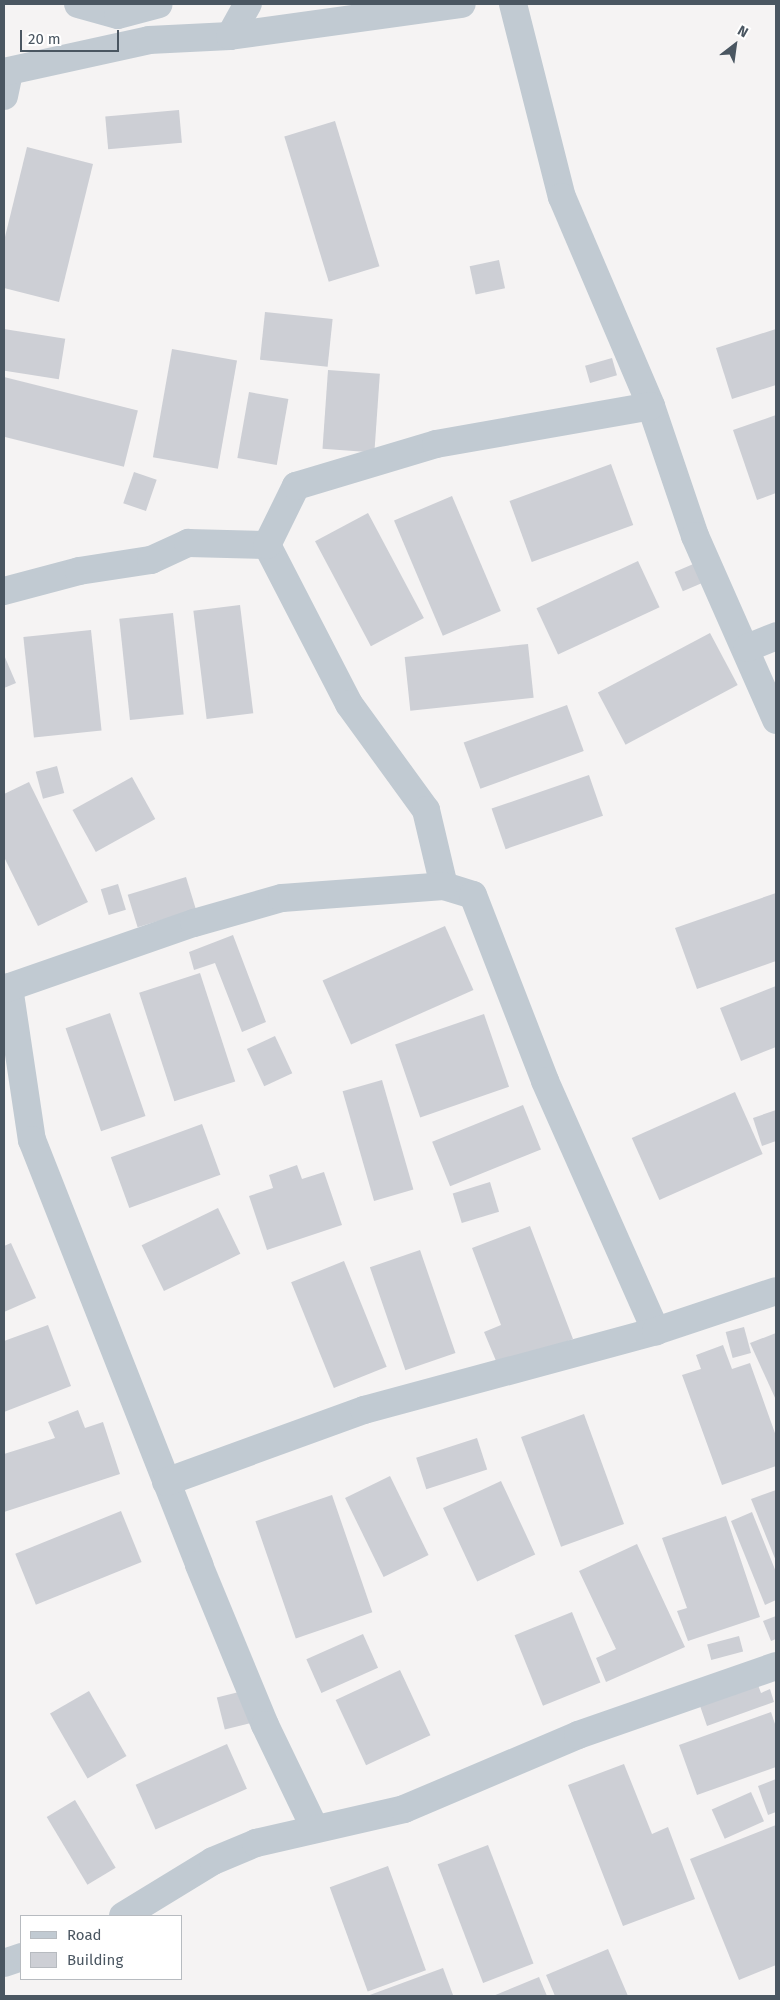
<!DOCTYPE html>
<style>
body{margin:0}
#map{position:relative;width:780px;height:2000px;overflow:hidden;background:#f5f3f3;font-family:"Fira Sans",sans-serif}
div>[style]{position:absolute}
.building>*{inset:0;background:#cdcfd5;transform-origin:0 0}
.minor>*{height:28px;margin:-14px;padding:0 14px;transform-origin:14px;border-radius:14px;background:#c1cad2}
.tertiary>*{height:28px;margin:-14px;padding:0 14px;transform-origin:14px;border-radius:14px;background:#c1cad2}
span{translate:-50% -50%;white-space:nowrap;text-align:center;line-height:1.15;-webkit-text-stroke:4.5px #fff;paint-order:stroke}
.frame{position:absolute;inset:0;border:5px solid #4a5661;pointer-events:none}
.legend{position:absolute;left:20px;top:1915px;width:162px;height:65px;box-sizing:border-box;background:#fff;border:1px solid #b7bbc0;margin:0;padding:6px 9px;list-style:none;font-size:15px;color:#4a5661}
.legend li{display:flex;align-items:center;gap:10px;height:25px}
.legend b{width:25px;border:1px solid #b7bbc0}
.north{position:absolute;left:710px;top:20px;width:50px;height:50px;-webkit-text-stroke:4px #fff;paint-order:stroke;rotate:30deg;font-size:14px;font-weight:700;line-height:20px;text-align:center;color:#4a5661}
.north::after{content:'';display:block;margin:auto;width:18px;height:22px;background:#4a5661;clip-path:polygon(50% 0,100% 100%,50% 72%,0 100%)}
.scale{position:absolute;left:20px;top:30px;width:99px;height:22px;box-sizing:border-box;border:2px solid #4a5661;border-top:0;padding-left:6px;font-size:15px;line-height:18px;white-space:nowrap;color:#4a5661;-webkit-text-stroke:4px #fff;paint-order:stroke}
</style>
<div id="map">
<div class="building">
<i style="left:179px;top:110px;width:33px;height:74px;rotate:85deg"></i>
<i style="left:335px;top:121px;width:152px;height:53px;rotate:73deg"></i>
<i style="clip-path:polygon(27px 147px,93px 164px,59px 302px,4px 288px,4px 241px)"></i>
<i style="left:499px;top:260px;width:29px;height:30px;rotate:78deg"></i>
<i style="left:265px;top:312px;width:68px;height:48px;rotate:6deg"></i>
<i style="left:4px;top:329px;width:62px;height:41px;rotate:9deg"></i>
<i style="clip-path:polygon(776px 329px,776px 385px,732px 399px,716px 348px)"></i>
<i style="left:172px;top:349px;width:66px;height:110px;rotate:10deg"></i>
<i style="left:612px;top:358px;width:18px;height:28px;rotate:74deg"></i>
<i style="left:328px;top:370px;width:52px;height:79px;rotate:4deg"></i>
<i style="left:4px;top:377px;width:138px;height:58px;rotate:14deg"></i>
<i style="left:249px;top:392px;width:40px;height:67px;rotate:10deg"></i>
<i style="clip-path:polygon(776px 415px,776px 493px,757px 500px,733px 430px)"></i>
<i style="left:611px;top:464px;width:65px;height:108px;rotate:70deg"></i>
<i style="left:134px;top:472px;width:24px;height:33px;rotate:19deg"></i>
<i style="left:452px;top:496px;width:125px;height:63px;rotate:67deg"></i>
<i style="left:368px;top:513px;width:119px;height:60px;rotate:62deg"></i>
<i style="left:705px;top:559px;width:21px;height:33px;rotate:67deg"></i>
<i style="left:638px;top:561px;width:51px;height:112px;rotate:65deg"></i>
<i style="left:240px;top:605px;width:109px;height:47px;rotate:83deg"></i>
<i style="left:173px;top:613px;width:102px;height:54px;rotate:84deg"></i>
<i style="left:91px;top:630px;width:101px;height:68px;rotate:84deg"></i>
<i style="left:710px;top:633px;width:59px;height:127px;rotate:62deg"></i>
<i style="left:528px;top:644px;width:54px;height:124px;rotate:84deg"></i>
<i style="clip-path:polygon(4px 655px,16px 683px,4px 688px)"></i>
<i style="left:567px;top:705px;width:49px;height:110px;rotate:70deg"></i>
<i style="left:57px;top:766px;width:28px;height:22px;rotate:75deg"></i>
<i style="left:589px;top:775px;width:43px;height:103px;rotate:71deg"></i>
<i style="left:132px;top:777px;width:48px;height:68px;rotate:61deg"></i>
<i style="clip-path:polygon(29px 782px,88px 902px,38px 926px,4px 857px,4px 794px)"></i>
<i style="left:186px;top:877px;width:34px;height:61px;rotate:73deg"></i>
<i style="left:118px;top:884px;width:27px;height:18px;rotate:73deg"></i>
<i style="clip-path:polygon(776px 893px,776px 961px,697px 989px,675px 928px)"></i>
<i style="left:445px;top:926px;width:70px;height:134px;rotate:66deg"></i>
<i style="clip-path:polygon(233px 935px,266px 1022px,242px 1032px,215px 963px,194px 970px,189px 952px)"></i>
<i style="left:200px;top:973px;width:114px;height:64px;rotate:72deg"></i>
<i style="clip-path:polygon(776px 986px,776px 1047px,741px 1061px,720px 1008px)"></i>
<i style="left:110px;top:1013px;width:109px;height:47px;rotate:71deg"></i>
<i style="left:484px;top:1014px;width:77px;height:94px;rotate:71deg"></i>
<i style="left:275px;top:1036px;width:41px;height:31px;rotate:65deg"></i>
<i style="left:382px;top:1080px;width:114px;height:41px;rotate:74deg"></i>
<i style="left:735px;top:1092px;width:68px;height:113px;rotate:66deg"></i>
<i style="left:523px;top:1105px;width:48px;height:98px;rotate:68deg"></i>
<i style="clip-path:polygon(776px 1110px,776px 1141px,762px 1146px,753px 1118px)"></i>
<i style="left:202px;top:1124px;width:54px;height:97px;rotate:70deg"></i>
<i style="clip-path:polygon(297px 1165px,302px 1179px,324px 1172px,342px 1225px,267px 1250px,249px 1196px,273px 1188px,269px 1175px)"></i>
<i style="left:490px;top:1182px;width:31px;height:39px;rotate:73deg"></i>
<i style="left:218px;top:1208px;width:51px;height:85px;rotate:64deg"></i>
<i style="clip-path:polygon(530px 1226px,573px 1339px,499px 1368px,484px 1332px,501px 1325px,472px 1248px)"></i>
<i style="clip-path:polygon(11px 1243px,36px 1298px,4px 1312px,4px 1246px)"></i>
<i style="left:420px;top:1250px;width:109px;height:53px;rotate:71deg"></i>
<i style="left:344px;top:1261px;width:114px;height:57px;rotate:68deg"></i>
<i style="clip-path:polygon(48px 1325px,71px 1386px,4px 1412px,4px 1341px)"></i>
<i style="left:744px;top:1327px;width:27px;height:19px;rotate:75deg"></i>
<i style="clip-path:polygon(776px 1333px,776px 1400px,750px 1343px)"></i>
<i style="clip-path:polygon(723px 1345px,732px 1369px,750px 1363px,776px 1436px,776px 1466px,722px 1485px,682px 1375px,701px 1369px,696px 1355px)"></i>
<i style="clip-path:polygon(78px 1410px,85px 1428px,103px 1422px,120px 1474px,4px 1512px,4px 1454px,55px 1438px,48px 1422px)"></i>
<i style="left:584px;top:1414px;width:117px;height:67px;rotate:70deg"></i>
<i style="left:477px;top:1438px;width:33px;height:64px;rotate:72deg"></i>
<i style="left:390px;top:1476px;width:88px;height:50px;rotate:64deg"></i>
<i style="left:501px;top:1481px;width:81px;height:64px;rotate:65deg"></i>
<i style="clip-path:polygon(776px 1490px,776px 1561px,751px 1499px)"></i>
<i style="left:332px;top:1495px;width:124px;height:81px;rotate:71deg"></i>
<i style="left:121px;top:1511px;width:55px;height:114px;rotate:68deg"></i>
<i style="clip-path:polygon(752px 1512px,776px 1572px,776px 1600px,765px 1605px,731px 1521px)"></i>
<i style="clip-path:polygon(726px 1516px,760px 1617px,688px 1641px,677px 1611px,687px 1608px,662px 1538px)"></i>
<i style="clip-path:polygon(637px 1544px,685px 1647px,606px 1682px,596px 1658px,616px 1649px,579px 1571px)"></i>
<i style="left:572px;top:1612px;width:76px;height:62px;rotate:68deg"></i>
<i style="clip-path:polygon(776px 1616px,776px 1639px,771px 1641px,763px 1621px)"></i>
<i style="left:363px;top:1634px;width:37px;height:62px;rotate:66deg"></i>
<i style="left:739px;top:1636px;width:16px;height:33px;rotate:75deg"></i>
<i style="left:400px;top:1670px;width:72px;height:71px;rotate:65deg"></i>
<i style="clip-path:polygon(758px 1685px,761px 1693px,770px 1689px,774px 1702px,707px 1726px,699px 1703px)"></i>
<i style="left:89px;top:1691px;width:75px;height:45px;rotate:60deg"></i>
<i style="left:243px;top:1691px;width:33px;height:27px;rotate:76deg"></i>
<i style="clip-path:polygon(771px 1712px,776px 1727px,776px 1767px,697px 1795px,679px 1745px)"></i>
<i style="left:227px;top:1744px;width:49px;height:100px;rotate:66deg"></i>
<i style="clip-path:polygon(624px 1764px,652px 1834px,668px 1827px,695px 1899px,623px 1926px,568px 1785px)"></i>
<i style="clip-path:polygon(776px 1779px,776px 1812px,768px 1815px,758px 1786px)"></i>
<i style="left:751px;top:1792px;width:32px;height:43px;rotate:66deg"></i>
<i style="left:75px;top:1800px;width:79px;height:33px;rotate:59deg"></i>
<i style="clip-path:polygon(776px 1825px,776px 1965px,739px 1980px,690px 1859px)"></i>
<i style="left:488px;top:1845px;width:127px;height:54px;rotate:69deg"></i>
<i style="left:388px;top:1866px;width:111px;height:62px;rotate:70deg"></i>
<i style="clip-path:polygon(608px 1949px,628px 1996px,555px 1996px,546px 1975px)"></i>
<i style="clip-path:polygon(443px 1968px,453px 1995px,367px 1996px)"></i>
<i style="clip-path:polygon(539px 1977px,547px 1996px,493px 1996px)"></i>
</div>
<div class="minor">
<i style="left:78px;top:4px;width:41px;rotate:15.4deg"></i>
<i style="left:118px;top:15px;width:42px;rotate:-15deg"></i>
<i style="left:513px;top:4px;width:199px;rotate:75.8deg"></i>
<i style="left:562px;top:197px;width:227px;rotate:66.9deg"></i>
<i style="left:651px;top:406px;width:137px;rotate:71.3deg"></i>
<i style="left:695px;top:536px;width:201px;rotate:66.2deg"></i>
<i style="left:230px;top:36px;width:37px;rotate:-61deg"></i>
<i style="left:4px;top:96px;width:25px;rotate:-78deg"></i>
<i style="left:267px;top:545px;width:179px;rotate:62.7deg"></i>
<i style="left:349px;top:704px;width:131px;rotate:54deg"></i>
<i style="left:426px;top:810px;width:78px;rotate:76.7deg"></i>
<i style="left:444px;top:886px;width:30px;rotate:17deg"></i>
<i style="left:473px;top:895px;width:199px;rotate:68.8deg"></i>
<i style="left:545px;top:1081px;width:274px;rotate:66.1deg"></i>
<i style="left:4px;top:591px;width:78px;rotate:-14.9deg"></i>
<i style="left:79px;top:571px;width:73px;rotate:-8.7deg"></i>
<i style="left:151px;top:560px;width:41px;rotate:-24.7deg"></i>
<i style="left:188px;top:543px;width:79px;rotate:1.5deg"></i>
<i style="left:267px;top:545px;width:66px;rotate:-63.8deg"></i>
<i style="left:296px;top:486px;width:146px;rotate:-16.7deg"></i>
<i style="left:436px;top:444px;width:218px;rotate:-10deg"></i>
<i style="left:747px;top:648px;width:31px;rotate:-22deg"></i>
<i style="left:9px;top:987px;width:155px;rotate:81.5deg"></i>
<i style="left:32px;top:1140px;width:457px;rotate:68.5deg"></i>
<i style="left:199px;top:1565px;width:173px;rotate:67.6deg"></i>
<i style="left:265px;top:1725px;width:115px;rotate:64.3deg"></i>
<i style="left:4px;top:989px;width:201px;rotate:-19.2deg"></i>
<i style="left:194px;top:923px;width:91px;rotate:-15.9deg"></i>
<i style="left:282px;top:898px;width:162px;rotate:-4.2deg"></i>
<i style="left:166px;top:1482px;width:211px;rotate:-20deg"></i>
<i style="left:364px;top:1410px;width:302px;rotate:-15.1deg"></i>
<i style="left:656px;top:1331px;width:126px;rotate:-18.4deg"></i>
<i style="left:123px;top:1916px;width:105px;rotate:-31.4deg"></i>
<i style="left:213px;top:1861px;width:47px;rotate:-22.7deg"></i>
<i style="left:256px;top:1843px;width:152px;rotate:-12.9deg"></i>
<i style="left:404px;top:1809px;width:189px;rotate:-23deg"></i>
<i style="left:578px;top:1735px;width:210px;rotate:-19.2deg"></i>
<i style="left:4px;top:1963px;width:18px;rotate:-19deg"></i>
</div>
<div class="tertiary">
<i style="left:4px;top:72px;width:148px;rotate:-12.4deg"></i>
<i style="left:149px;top:40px;width:81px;rotate:-2.8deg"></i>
<i style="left:230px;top:36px;width:234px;rotate:-7.9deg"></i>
</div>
<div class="frame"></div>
<ul class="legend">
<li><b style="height:6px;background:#c1cad2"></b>Road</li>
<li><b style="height:14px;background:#cdcfd5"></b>Building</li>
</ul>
<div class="north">N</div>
<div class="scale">20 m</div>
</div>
